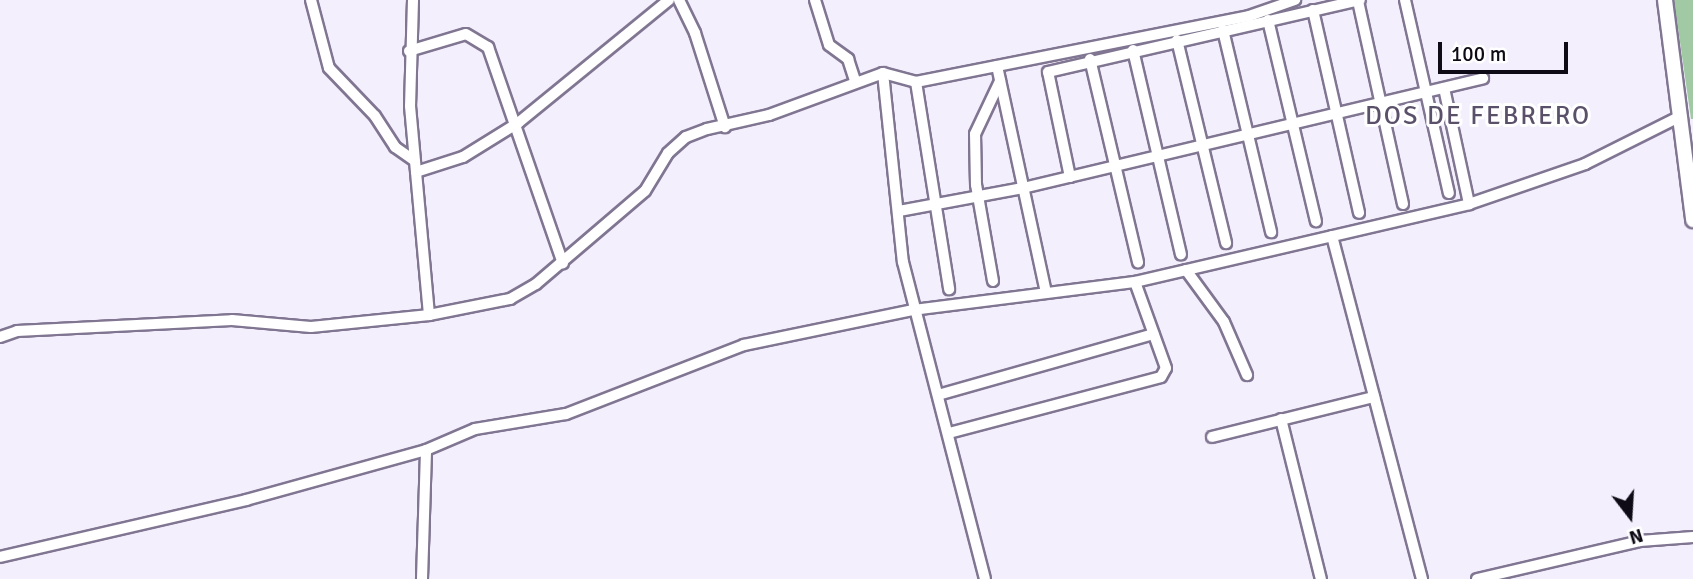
<!DOCTYPE html>
<style>
body{margin:0}
#map{position:relative;width:1693px;height:579px;overflow:hidden;background:#f4effc;font-family:Signika,sans-serif}
div>[style]{position:absolute}
.forest>*{inset:0;background:#a1caa4}
.roads{filter:drop-shadow(2px 0 #807692) drop-shadow(-2px 0 #807692) drop-shadow(0 2px #807692) drop-shadow(0 -2px #807692)}
.street>*{height:10px;margin:-5px;padding:0 5px;transform-origin:5px;border-radius:5px;background:#fff}
.secondary>*{height:14px;margin:-7px;padding:0 7px;transform-origin:7px;border-radius:7px;background:#fff}
span{translate:-50% -50%;white-space:nowrap;text-align:center;line-height:1.15;-webkit-text-stroke:6px #fff;paint-order:stroke}
.neighbourhood-label{font-size:26px;color:#5a506a;letter-spacing:2px}
.north{position:absolute;left:1595px;top:481px;width:70px;height:70px;-webkit-text-stroke:5px #fff;paint-order:stroke;rotate:163deg;font-size:19px;font-weight:700;line-height:28px;text-align:center;color:#0f0b16}
.north::after{content:'';display:block;margin:auto;width:24px;height:32px;background:#0f0b16;clip-path:polygon(50% 0,100% 100%,50% 72%,0 100%)}
.scale{position:absolute;left:1438px;top:42px;width:130px;height:32px;box-sizing:border-box;border:4px solid #0f0b16;border-top:0;padding-left:9px;font-size:21px;line-height:24px;white-space:nowrap;color:#0f0b16;-webkit-text-stroke:5px #fff;paint-order:stroke}
</style>
<div id="map">
<div class="forest">
<i style="clip-path:polygon(1674px 0,1693px 0,1693px 119px,1691px 119px)"></i>
</div>
<div class="roads">
<div class="street">
<i style="left:311px;top:0;width:70px;rotate:75.2deg"></i>
<i style="left:329px;top:68px;width:66px;rotate:46.2deg"></i>
<i style="left:375px;top:116px;width:37px;rotate:57deg"></i>
<i style="left:395px;top:147px;width:24px;rotate:35deg"></i>
<i style="left:413px;top:0;width:106px;rotate:91.6deg"></i>
<i style="left:410px;top:106px;width:210px;rotate:84.8deg"></i>
<i style="left:679px;top:0;width:37px;rotate:64deg"></i>
<i style="left:695px;top:33px;width:99px;rotate:72.3deg"></i>
<i style="left:815px;top:0;width:47px;rotate:72.7deg"></i>
<i style="left:829px;top:45px;width:24px;rotate:36deg"></i>
<i style="left:848px;top:59px;width:23px;rotate:72deg"></i>
<i style="left:1405px;top:0;width:198px;rotate:77.2deg"></i>
<i style="left:1358px;top:1px;width:208px;rotate:77.5deg"></i>
<i style="left:1313px;top:10px;width:208px;rotate:77.2deg"></i>
<i style="left:1268px;top:20px;width:207px;rotate:76.6deg"></i>
<i style="left:1223px;top:30px;width:208px;rotate:76.6deg"></i>
<i style="left:1177px;top:40px;width:209px;rotate:76.4deg"></i>
<i style="left:1133px;top:50px;width:210px;rotate:76.8deg"></i>
<i style="left:409px;top:51px;width:59px;rotate:-16.6deg"></i>
<i style="left:466px;top:34px;width:26px;rotate:31deg"></i>
<i style="left:488px;top:47px;width:229px;rotate:70.9deg"></i>
<i style="left:1090px;top:59px;width:209px;rotate:76.7deg"></i>
<i style="left:997px;top:66px;width:232px;rotate:77.8deg"></i>
<i style="left:883px;top:73px;width:190px;rotate:84deg"></i>
<i style="left:903px;top:262px;width:327px;rotate:75.5deg"></i>
<i style="left:916px;top:82px;width:210px;rotate:80.9deg"></i>
<i style="left:1444px;top:88px;width:119px;rotate:77.8deg"></i>
<i style="left:416px;top:172px;width:49px;rotate:-17.7deg"></i>
<i style="left:463px;top:157px;width:65px;rotate:-31.7deg"></i>
<i style="left:518px;top:123px;width:195px;rotate:-39.2deg"></i>
<i style="left:1070px;top:177px;width:107px;rotate:-101.8deg"></i>
<i style="left:1048px;top:72px;width:320px;rotate:-13deg"></i>
<i style="left:899px;top:211px;width:126px;rotate:-10.5deg"></i>
<i style="left:1023px;top:188px;width:473px;rotate:-13.4deg"></i>
<i style="left:1332px;top:236px;width:355px;rotate:75.3deg"></i>
<i style="left:1186px;top:270px;width:64px;rotate:53.8deg"></i>
<i style="left:1224px;top:322px;width:58px;rotate:66.5deg"></i>
<i style="left:993px;top:281px;width:97px;rotate:-100deg"></i>
<i style="left:976px;top:185px;width:51px;rotate:-91.1deg"></i>
<i style="left:975px;top:134px;width:59px;rotate:-64.7deg"></i>
<i style="left:0;top:337px;width:18px;rotate:-19deg"></i>
<i style="left:17px;top:331px;width:215px;rotate:-2.9deg"></i>
<i style="left:232px;top:320px;width:79px;rotate:5.1deg"></i>
<i style="left:311px;top:327px;width:119px;rotate:-5.8deg"></i>
<i style="left:429px;top:315px;width:83px;rotate:-11.2deg"></i>
<i style="left:510px;top:299px;width:30px;rotate:-30deg"></i>
<i style="left:536px;top:284px;width:143px;rotate:-40.5deg"></i>
<i style="left:645px;top:191px;width:44px;rotate:-58.8deg"></i>
<i style="left:668px;top:153px;width:24px;rotate:-42deg"></i>
<i style="left:686px;top:137px;width:22px;rotate:-21deg"></i>
<i style="left:707px;top:129px;width:64px;rotate:-12.7deg"></i>
<i style="left:769px;top:115px;width:121px;rotate:-20.2deg"></i>
<i style="left:883px;top:73px;width:34px;rotate:15deg"></i>
<i style="left:916px;top:82px;width:339px;rotate:-11.2deg"></i>
<i style="left:1249px;top:16px;width:49px;rotate:-19.2deg"></i>
<i style="left:938px;top:395px;width:224px;rotate:-15.8deg"></i>
<i style="left:1281px;top:419px;width:165px;rotate:76deg"></i>
<i style="left:949px;top:433px;width:219px;rotate:-14.8deg"></i>
<i style="left:1161px;top:377px;width:10px;rotate:-61deg"></i>
<i style="left:1166px;top:368px;width:91px;rotate:-109.8deg"></i>
<i style="left:1212px;top:437px;width:167px;rotate:-13.9deg"></i>
<i style="left:0;top:557px;width:253px;rotate:-13deg"></i>
<i style="left:246px;top:500px;width:187px;rotate:-15.5deg"></i>
<i style="left:426px;top:450px;width:53px;rotate:-23.2deg"></i>
<i style="left:475px;top:429px;width:92px;rotate:-9.4deg"></i>
<i style="left:566px;top:414px;width:191px;rotate:-21.2deg"></i>
<i style="left:744px;top:345px;width:173px;rotate:-11.7deg"></i>
<i style="left:913px;top:310px;width:224px;rotate:-7.2deg"></i>
<i style="left:1135px;top:282px;width:343px;rotate:-13.1deg"></i>
<i style="left:1469px;top:204px;width:123px;rotate:-19deg"></i>
<i style="left:1585px;top:164px;width:105px;rotate:-26.6deg"></i>
<i style="left:422px;top:579px;width:129px;rotate:-88.2deg"></i>
<i style="left:1477px;top:579px;width:167px;rotate:-13.1deg"></i>
<i style="left:1640px;top:541px;width:53px;rotate:-4.3deg"></i>
</div>
<div class="secondary">
<i style="left:1665px;top:0;width:222px;rotate:82.7deg"></i>
</div>
</div>
<div class="neighbourhood-label">
<span style="left:1478px;top:117px">DOS DE FEBRERO</span>
</div>
<div class="north">N</div>
<div class="scale">100 m</div>
</div>
